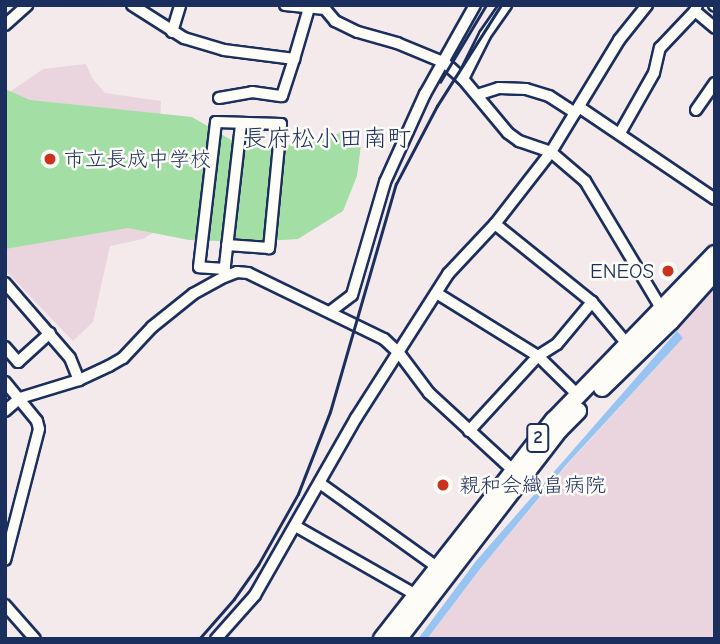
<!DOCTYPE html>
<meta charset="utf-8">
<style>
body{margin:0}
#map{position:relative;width:720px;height:644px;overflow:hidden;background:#f4eaec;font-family:"Comic Neue","Klee One",sans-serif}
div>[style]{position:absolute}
.built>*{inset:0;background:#ead4de}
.green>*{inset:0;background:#a3dea4}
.water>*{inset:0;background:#97c4f1}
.roads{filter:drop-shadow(2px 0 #1b2f5e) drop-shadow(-2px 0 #1b2f5e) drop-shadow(0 2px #1b2f5e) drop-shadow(0 -2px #1b2f5e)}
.minor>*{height:10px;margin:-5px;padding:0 5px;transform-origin:5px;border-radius:5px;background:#fdfcf7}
.highway>*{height:16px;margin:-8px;padding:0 8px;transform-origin:8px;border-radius:8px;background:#fdfcf7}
.rail>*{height:2.5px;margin:-1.25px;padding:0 1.25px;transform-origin:1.25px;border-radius:1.25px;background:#1b2f5e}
.dots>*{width:19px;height:19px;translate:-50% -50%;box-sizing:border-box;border:4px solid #fdfcf7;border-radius:50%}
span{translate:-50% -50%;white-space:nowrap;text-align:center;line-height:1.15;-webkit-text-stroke:5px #fdfcf7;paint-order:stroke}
.shield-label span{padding:2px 5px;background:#fdfcf7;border:2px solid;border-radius:5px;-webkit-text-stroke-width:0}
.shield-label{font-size:19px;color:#1b2f5e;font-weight:700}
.poi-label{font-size:21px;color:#1b2f5e}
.left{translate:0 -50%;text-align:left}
.right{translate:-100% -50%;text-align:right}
.quarter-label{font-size:24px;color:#1b2f5e}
.frame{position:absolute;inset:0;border:7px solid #1b2f5e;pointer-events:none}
</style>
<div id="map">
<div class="built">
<i style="clip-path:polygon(86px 64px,92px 78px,105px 93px,161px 101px,160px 123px,173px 221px,143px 239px,110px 246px,93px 322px,73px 341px,5px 270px,5px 95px,43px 69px)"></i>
<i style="clip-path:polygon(715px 283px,715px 639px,427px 639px,480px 569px,568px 464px,683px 338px,673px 328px)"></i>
</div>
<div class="green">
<i style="clip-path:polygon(5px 89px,30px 100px,192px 117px,233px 141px,269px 149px,346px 132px,361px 145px,357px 176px,343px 211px,298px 239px,250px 242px,189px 240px,128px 228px,5px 249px)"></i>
</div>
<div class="water">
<i style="clip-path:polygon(677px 331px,683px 338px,567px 464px,480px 569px,427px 639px,418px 639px,476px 561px)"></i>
</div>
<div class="roads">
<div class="minor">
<i style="left:132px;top:5px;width:62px;rotate:32.4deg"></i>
<i style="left:184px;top:38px;width:42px;rotate:16.7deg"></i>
<i style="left:224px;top:50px;width:71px;rotate:7.3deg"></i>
<i style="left:294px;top:59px;width:53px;rotate:-73.6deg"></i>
<i style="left:285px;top:5px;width:40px;rotate:5.7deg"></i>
<i style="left:325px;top:9px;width:16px;rotate:50deg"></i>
<i style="left:335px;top:21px;width:25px;rotate:26deg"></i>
<i style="left:358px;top:32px;width:41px;rotate:15.8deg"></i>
<i style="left:397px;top:43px;width:52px;rotate:22.6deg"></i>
<i style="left:445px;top:63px;width:24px;rotate:42deg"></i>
<i style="left:463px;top:79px;width:70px;rotate:50.2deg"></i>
<i style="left:508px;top:133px;width:14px;rotate:36deg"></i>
<i style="left:519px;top:141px;width:34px;rotate:19deg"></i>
<i style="left:551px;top:152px;width:45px;rotate:40.5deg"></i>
<i style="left:585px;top:181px;width:154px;rotate:59.1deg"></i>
<i style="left:714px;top:5px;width:1px;rotate:45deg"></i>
<i style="left:695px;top:11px;width:26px;rotate:40deg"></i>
<i style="left:5px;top:25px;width:30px;rotate:-42deg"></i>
<i style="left:172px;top:32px;width:28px;rotate:-73deg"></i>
<i style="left:463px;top:79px;width:49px;rotate:-63.4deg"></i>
<i style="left:485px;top:35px;width:37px;rotate:-55deg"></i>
<i style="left:477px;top:95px;width:23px;rotate:-18deg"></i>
<i style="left:499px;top:88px;width:27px;rotate:2deg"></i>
<i style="left:526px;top:89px;width:24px;rotate:17deg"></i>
<i style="left:549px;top:96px;width:31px;rotate:33deg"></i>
<i style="left:219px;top:98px;width:34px;rotate:-10deg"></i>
<i style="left:252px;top:92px;width:30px;rotate:8deg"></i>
<i style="left:282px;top:96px;width:39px;rotate:-72deg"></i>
<i style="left:579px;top:107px;width:164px;rotate:34.1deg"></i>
<i style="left:696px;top:110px;width:33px;rotate:-55deg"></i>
<i style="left:620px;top:133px;width:69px;rotate:-60.5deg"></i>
<i style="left:654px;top:73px;width:26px;rotate:-77deg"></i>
<i style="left:660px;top:48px;width:51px;rotate:-46.6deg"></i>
<i style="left:695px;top:11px;width:6px;rotate:-72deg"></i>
<i style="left:495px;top:224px;width:124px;rotate:38.8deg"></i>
<i style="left:592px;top:302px;width:56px;rotate:50.1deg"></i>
<i style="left:225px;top:269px;width:26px;rotate:-176deg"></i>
<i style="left:199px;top:267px;width:146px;rotate:-83.3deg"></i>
<i style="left:216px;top:122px;width:65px;rotate:1.8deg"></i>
<i style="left:281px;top:124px;width:125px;rotate:95.5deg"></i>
<i style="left:269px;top:248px;width:42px;rotate:-175.9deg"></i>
<i style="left:224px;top:274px;width:151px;rotate:-83.5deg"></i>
<i style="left:5px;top:283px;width:99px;rotate:49.1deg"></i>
<i style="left:70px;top:358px;width:24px;rotate:68deg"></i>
<i style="left:438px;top:294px;width:118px;rotate:31.8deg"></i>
<i style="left:538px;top:356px;width:57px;rotate:44.3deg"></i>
<i style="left:331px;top:311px;width:26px;rotate:-37deg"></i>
<i style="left:352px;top:295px;width:118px;rotate:-73.7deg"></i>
<i style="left:385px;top:182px;width:97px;rotate:-65.6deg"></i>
<i style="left:425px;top:94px;width:102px;rotate:-60.7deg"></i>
<i style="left:5px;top:347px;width:20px;rotate:49deg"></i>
<i style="left:18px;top:362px;width:43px;rotate:-42.2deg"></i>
<i style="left:5px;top:382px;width:50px;rotate:50.6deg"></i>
<i style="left:37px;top:421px;width:8px;rotate:76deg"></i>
<i style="left:39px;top:429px;width:135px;rotate:104.5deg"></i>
<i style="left:5px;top:411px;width:20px;rotate:-41deg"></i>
<i style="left:20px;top:398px;width:62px;rotate:-17deg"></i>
<i style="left:79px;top:380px;width:33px;rotate:-25deg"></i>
<i style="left:109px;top:366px;width:16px;rotate:-30deg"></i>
<i style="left:123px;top:358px;width:42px;rotate:-46.9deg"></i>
<i style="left:152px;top:327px;width:53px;rotate:-38.8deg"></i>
<i style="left:193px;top:294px;width:35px;rotate:-29deg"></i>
<i style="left:224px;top:277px;width:14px;rotate:-21deg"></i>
<i style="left:237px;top:272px;width:11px;rotate:5deg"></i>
<i style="left:248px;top:273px;width:151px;rotate:25.9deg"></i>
<i style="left:384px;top:339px;width:21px;rotate:43deg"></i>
<i style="left:399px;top:353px;width:50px;rotate:53.1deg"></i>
<i style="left:429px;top:393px;width:120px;rotate:42.6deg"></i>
<i style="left:469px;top:431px;width:102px;rotate:-47.4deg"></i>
<i style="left:538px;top:356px;width:22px;rotate:-32deg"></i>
<i style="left:557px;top:344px;width:55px;rotate:-50.2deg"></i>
<i style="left:321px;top:484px;width:143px;rotate:35.6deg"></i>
<i style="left:297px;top:527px;width:137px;rotate:29.7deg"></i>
<i style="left:5px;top:605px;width:45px;rotate:48.6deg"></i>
<i style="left:216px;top:639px;width:59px;rotate:-48.4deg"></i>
<i style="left:255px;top:595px;width:204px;rotate:-60.3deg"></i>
<i style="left:356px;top:418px;width:171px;rotate:-57.4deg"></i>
<i style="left:448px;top:274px;width:69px;rotate:-46.8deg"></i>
<i style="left:495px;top:224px;width:91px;rotate:-52.1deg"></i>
<i style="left:551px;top:152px;width:131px;rotate:-58.7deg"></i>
<i style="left:619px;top:40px;width:45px;rotate:-51.3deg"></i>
</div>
<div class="highway">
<i style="left:602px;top:388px;width:96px;rotate:-44.2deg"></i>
<i style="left:671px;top:321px;width:66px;rotate:-48.1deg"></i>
<i style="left:382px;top:639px;width:278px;rotate:-51.9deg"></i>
<i style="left:554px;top:420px;width:231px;rotate:-45.9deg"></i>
<i style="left:398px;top:639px;width:264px;rotate:-52.4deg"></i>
<i style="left:559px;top:430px;width:27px;rotate:-45deg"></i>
</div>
</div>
<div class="rail">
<i style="left:440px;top:82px;width:90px;rotate:-59.1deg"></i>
<i style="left:199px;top:639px;width:53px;rotate:-48.8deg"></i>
<i style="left:234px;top:599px;width:42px;rotate:-54.8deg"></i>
<i style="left:258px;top:565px;width:81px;rotate:-60.6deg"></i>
<i style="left:298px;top:494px;width:88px;rotate:-68.7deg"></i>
<i style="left:330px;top:412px;width:237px;rotate:-73.9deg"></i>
<i style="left:396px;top:184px;width:88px;rotate:-62.3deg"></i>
<i style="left:437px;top:106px;width:120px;rotate:-57.6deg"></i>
</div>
<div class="dots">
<i style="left:50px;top:159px;background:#c8321e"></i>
<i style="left:668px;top:271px;background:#c8321e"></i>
<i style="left:443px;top:485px;background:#c8321e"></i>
</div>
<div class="shield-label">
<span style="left:538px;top:438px">2</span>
</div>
<div class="poi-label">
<span class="left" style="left:64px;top:159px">市立長成中学校</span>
<span class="right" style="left:654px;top:271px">ENEOS</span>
<span class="left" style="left:459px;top:485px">親和会織畠病院</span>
</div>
<div class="quarter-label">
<span style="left:327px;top:139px">長府松小田南町</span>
</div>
<div class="frame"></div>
</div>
